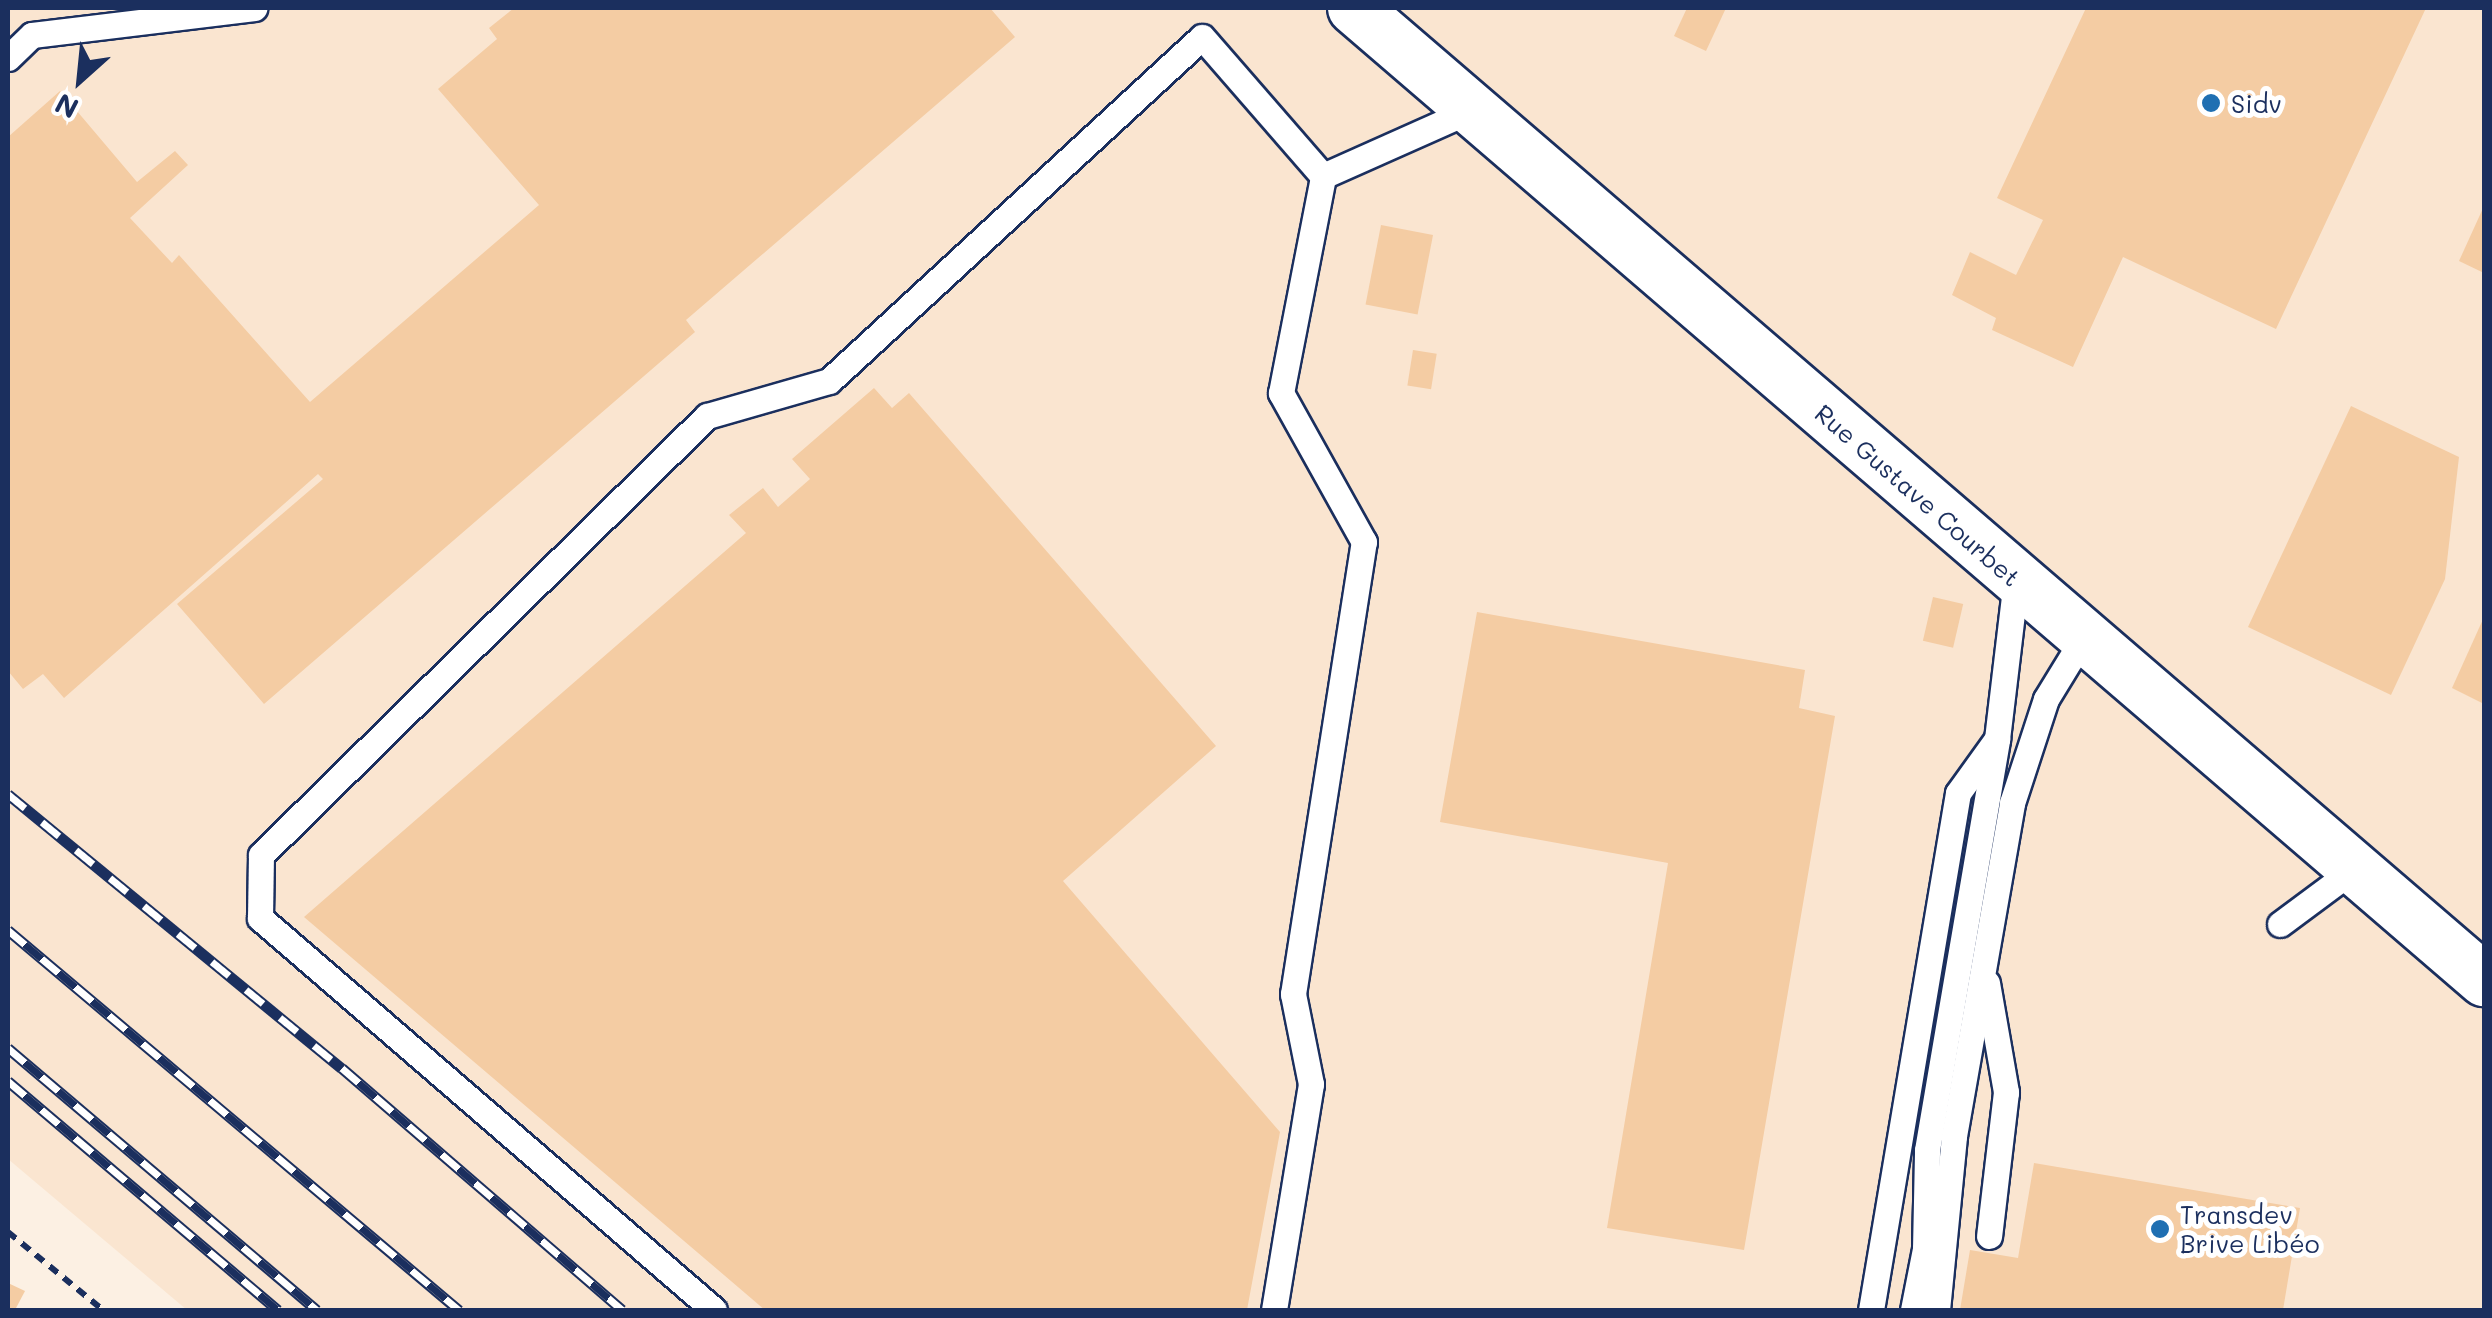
<!DOCTYPE html>
<meta charset="utf-8">
<style>
body{margin:0}
#map{position:relative;width:2492px;height:1318px;overflow:hidden;background:#fcf0e3;font-family:Mali,sans-serif}
div>[style]{position:absolute}
.built>*{inset:0;background:#fae5d0}
.building>*{inset:0;background:#f4cca3;transform-origin:0 0}
.path>*{height:6px;margin-top:-3px;transform-origin:0;background:repeating-linear-gradient(90deg,#1b2f5e 0 10px,transparent 0 18px)}
.roads{filter:drop-shadow(2px 0 #1b2f5e) drop-shadow(-2px 0 #1b2f5e) drop-shadow(0 2px #1b2f5e) drop-shadow(0 -2px #1b2f5e)}
.lane>*{height:25px;margin:-12.5px;padding:0 12.5px;transform-origin:12.5px;border-radius:12.5px;background:#fff}
.street>*{height:52px;margin:-26px;padding:0 26px;transform-origin:26px;border-radius:26px;background:#fff}
.rail>*{height:11px;margin-top:-5.5px;transform-origin:0;background:repeating-linear-gradient(90deg,#fff 0 22px,#1b2f5e 0 44px);box-sizing:border-box;border-block:2px solid #1b2f5e}
.dots>*{width:28px;height:28px;translate:-50% -50%;box-sizing:border-box;border:5px solid #fff;border-radius:50%}
span{translate:-50% -50%;white-space:nowrap;text-align:center;line-height:1.15;-webkit-text-stroke:10px #fff;paint-order:stroke}
.poi-label{font-size:25px;color:#1b2f5e}
.left{translate:0 -50%;text-align:left}
.street-label{font-size:25px;color:#1b2f5e}
.frame{position:absolute;inset:0;border:10px solid #1b2f5e;pointer-events:none}
.north{position:absolute;left:30px;top:30px;width:100px;height:100px;-webkit-text-stroke:8px #fff;paint-order:stroke;rotate:207deg;font-size:28px;font-weight:700;line-height:40px;text-align:center;color:#1b2f5e}
.north::after{content:'';display:block;margin:auto;width:35px;height:45px;background:#1b2f5e;clip-path:polygon(50% 0,100% 100%,50% 72%,0 100%)}
</style>
<div id="map">
<div class="built">
<i style="clip-path:polygon(8px 8px,2484px 8px,2484px 1310px,187px 1310px,8px 1159px)"></i>
</div>
<div class="building">
<i style="clip-path:polygon(514px 8px,990px 8px,1015px 37px,686px 320px,695px 332px,264px 704px,177px 604px,323px 479px,318px 474px,64px 698px,43px 674px,23px 689px,8px 671px,8px 137px,60px 91px,137px 182px,175px 151px,188px 165px,130px 218px,172px 263px,179px 255px,310px 402px,539px 205px,438px 89px,497px 39px,489px 28px)"></i>
<i style="clip-path:polygon(1687px 8px,1726px 8px,1706px 51px,1674px 36px)"></i>
<i style="clip-path:polygon(2086px 8px,2426px 8px,2276px 329px,2123px 257px,2073px 367px,1992px 330px,1996px 318px,1952px 295px,1970px 252px,2016px 275px,2043px 220px,1997px 198px)"></i>
<i style="clip-path:polygon(2484px 206px,2484px 273px,2459px 261px)"></i>
<i style="left:1381px;top:225px;width:53px;height:81px;rotate:11deg"></i>
<i style="left:1413px;top:350px;width:24px;height:36px;rotate:9deg"></i>
<i style="clip-path:polygon(874px 388px,892px 408px,909px 393px,1216px 746px,1063px 881px,1280px 1132px,1247px 1310px,765px 1310px,304px 917px,746px 533px,729px 515px,763px 488px,778px 507px,810px 479px,792px 459px)"></i>
<i style="clip-path:polygon(2351px 406px,2459px 457px,2445px 579px,2391px 695px,2248px 627px)"></i>
<i style="left:1933px;top:597px;width:31px;height:45px;rotate:13deg"></i>
<i style="clip-path:polygon(1477px 612px,1805px 670px,1799px 708px,1835px 716px,1744px 1250px,1607px 1228px,1668px 863px,1440px 822px)"></i>
<i style="clip-path:polygon(2484px 617px,2484px 704px,2452px 688px)"></i>
<i style="clip-path:polygon(2034px 1163px,2300px 1208px,2283px 1310px,1960px 1310px,1970px 1250px,2018px 1258px)"></i>
<i style="clip-path:polygon(8px 1283px,25px 1291px,15px 1310px,8px 1310px)"></i>
</div>
<div class="path">
<i style="left:8px;top:1232px;width:123px;rotate:39.4deg"></i>
</div>
<div class="roads">
<div class="lane">
<i style="left:8px;top:58px;width:33px;rotate:-44deg"></i>
<i style="left:32px;top:35px;width:224px;rotate:-6.9deg"></i>
<i style="left:1323px;top:176px;width:162px;rotate:-24deg"></i>
<i style="left:2280px;top:924px;width:92px;rotate:-36.6deg"></i>
<i style="left:1987px;top:983px;width:111px;rotate:80.1deg"></i>
<i style="left:2006px;top:1092px;width:145px;rotate:96.7deg"></i>
<i style="left:714px;top:1310px;width:600px;rotate:-139.19deg"></i>
<i style="left:260px;top:918px;width:63px;rotate:-89.1deg"></i>
<i style="left:261px;top:855px;width:626px;rotate:-44.55deg"></i>
<i style="left:707px;top:416px;width:127px;rotate:-16deg"></i>
<i style="left:829px;top:381px;width:507px;rotate:-42.68deg"></i>
<i style="left:1202px;top:37px;width:184px;rotate:49deg"></i>
<i style="left:1274px;top:1310px;width:229px;rotate:-80.7deg"></i>
<i style="left:1311px;top:1084px;width:92px;rotate:-101.3deg"></i>
<i style="left:1293px;top:994px;width:458px;rotate:-81.1deg"></i>
<i style="left:1364px;top:542px;width:171px;rotate:-119.1deg"></i>
<i style="left:1281px;top:393px;width:221px;rotate:-79deg"></i>
<i style="left:1871px;top:1310px;width:524px;rotate:-80.45deg"></i>
<i style="left:1958px;top:793px;width:67px;rotate:-54.2deg"></i>
<i style="left:1913px;top:1310px;width:62px;rotate:-78.9deg"></i>
<i style="left:1925px;top:1249px;width:99px;rotate:-88.8deg"></i>
<i style="left:1927px;top:1150px;width:417px;rotate:-80.3deg"></i>
<i style="left:1997px;top:739px;width:161px;rotate:-83.2deg"></i>
<i style="left:1937px;top:1310px;width:175px;rotate:-84.4deg"></i>
<i style="left:1954px;top:1136px;width:338px;rotate:-80.1deg"></i>
<i style="left:2012px;top:803px;width:109px;rotate:-71.9deg"></i>
<i style="left:2046px;top:699px;width:73px;rotate:-58.5deg"></i>
</div>
<div class="street">
<i style="left:1354px;top:8px;width:1491px;rotate:40.7deg"></i>
</div>
</div>
<div class="rail">
<i style="left:8px;top:794px;width:432px;rotate:39.4deg"></i>
<i style="left:342px;top:1068px;width:370px;rotate:40.8deg"></i>
<i style="left:8px;top:930px;width:590px;rotate:40.12deg"></i>
<i style="left:8px;top:1048px;width:405px;rotate:40.3deg"></i>
<i style="left:8px;top:1081px;width:354px;rotate:40.3deg"></i>
</div>
<div class="dots">
<i style="left:2211px;top:103px;background:#1f6fb2"></i>
<i style="left:2160px;top:1229px;background:#1f6fb2"></i>
</div>
<div class="poi-label">
<span class="left" style="left:2231px;top:103px">Sidv</span>
<span class="left" style="left:2180px;top:1229px">Transdev<br>Brive Libéo</span>
</div>
<div class="street-label">
<span style="left:1918px;top:495px;rotate:41deg">Rue Gustave Courbet</span>
</div>
<div class="frame"></div>
<div class="north">N</div>
</div>
